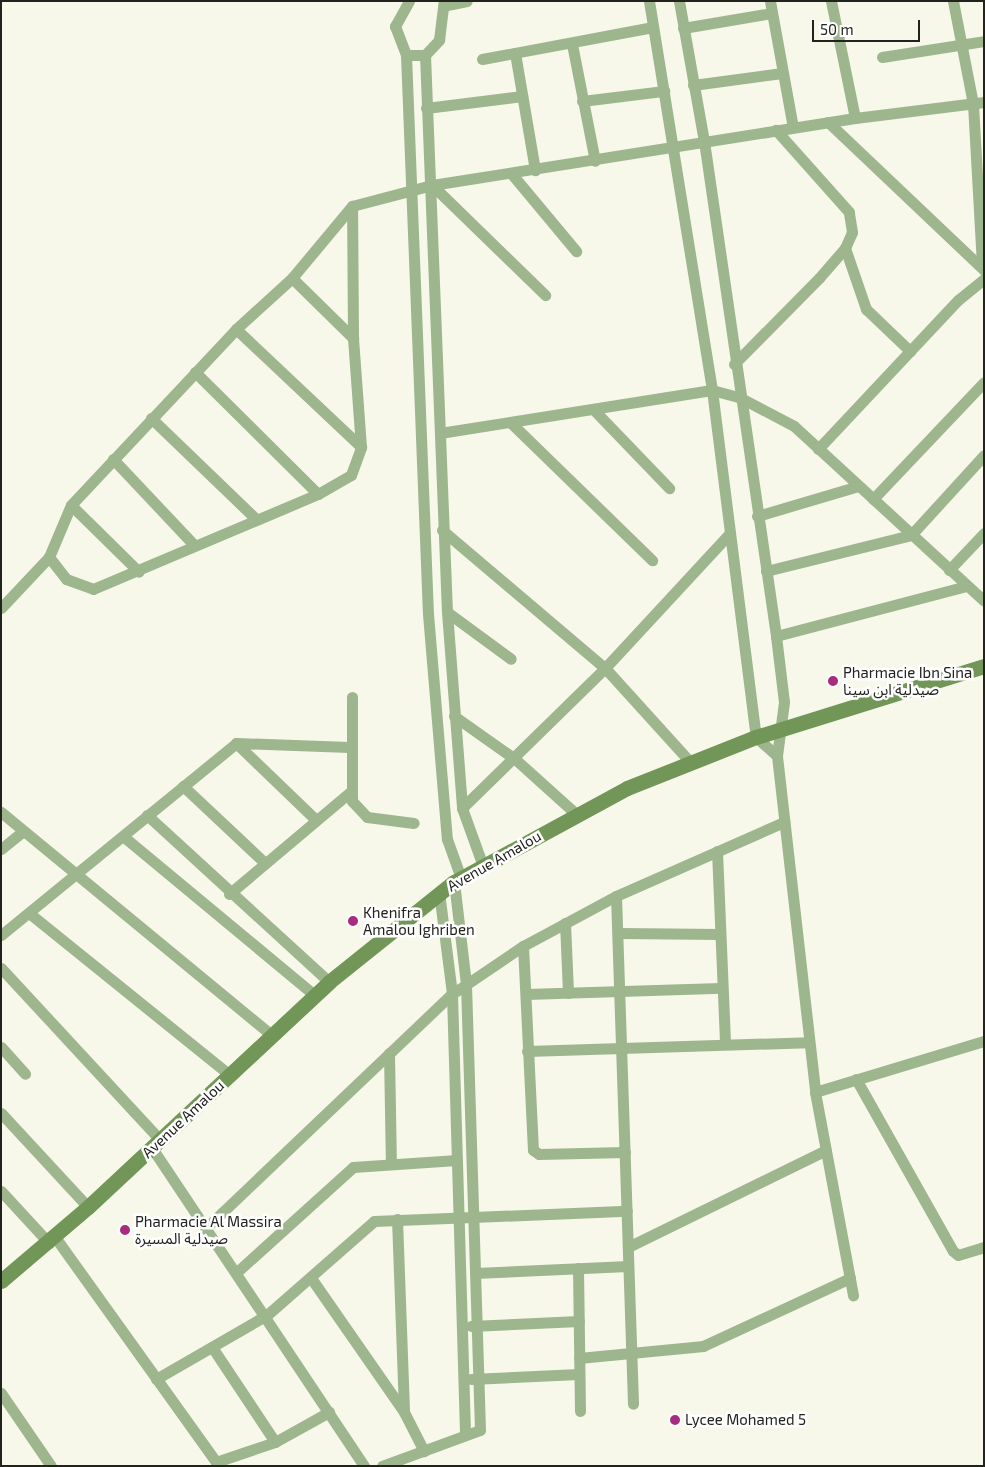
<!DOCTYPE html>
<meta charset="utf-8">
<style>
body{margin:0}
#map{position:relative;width:985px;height:1467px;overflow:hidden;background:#f7f8e9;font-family:"Exo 2","Noto Sans Arabic",sans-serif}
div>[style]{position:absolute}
.minor>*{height:11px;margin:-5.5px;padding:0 5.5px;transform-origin:5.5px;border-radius:5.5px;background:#9db68d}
.secondary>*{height:15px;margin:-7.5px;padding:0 7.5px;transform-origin:7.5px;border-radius:7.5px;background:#719658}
.dots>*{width:14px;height:14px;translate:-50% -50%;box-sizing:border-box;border:2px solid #fff;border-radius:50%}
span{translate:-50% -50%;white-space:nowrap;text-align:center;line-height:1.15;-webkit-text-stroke:5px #fff;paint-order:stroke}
.poi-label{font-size:15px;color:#22231e}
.left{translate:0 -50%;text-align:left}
.street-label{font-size:15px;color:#22231e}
.frame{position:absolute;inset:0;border:2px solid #22231e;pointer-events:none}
.scale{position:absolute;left:812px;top:20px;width:108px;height:22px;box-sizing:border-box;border:2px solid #22231e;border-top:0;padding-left:6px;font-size:15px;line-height:18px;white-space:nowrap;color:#22231e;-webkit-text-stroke:4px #fff;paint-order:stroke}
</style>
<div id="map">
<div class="minor">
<i style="left:409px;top:1px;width:29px;rotate:119deg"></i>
<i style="left:395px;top:26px;width:31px;rotate:69deg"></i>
<i style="left:406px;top:55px;width:559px;rotate:87.75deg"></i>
<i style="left:428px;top:614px;width:226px;rotate:85.2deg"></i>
<i style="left:447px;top:839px;width:41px;rotate:70.3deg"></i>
<i style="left:649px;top:1px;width:394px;rotate:80.8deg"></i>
<i style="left:712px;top:390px;width:350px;rotate:82.8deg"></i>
<i style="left:756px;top:737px;width:28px;rotate:42deg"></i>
<i style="left:679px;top:1px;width:142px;rotate:79.9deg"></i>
<i style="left:704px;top:141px;width:500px;rotate:81.72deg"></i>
<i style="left:776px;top:636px;width:66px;rotate:83.1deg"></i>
<i style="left:784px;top:702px;width:54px;rotate:97.4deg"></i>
<i style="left:777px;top:756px;width:338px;rotate:83.5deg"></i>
<i style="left:815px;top:1092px;width:207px;rotate:79.4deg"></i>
<i style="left:770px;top:1px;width:128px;rotate:79.7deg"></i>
<i style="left:831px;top:1px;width:119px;rotate:78.4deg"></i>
<i style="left:953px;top:1px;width:105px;rotate:79deg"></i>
<i style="left:973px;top:104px;width:163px;rotate:86.8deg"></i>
<i style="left:447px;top:5px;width:20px;rotate:-11deg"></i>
<i style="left:683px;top:28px;width:90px;rotate:-9.6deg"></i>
<i style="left:572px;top:44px;width:119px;rotate:78.9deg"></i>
<i style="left:515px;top:53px;width:119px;rotate:80.3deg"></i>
<i style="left:406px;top:55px;width:19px"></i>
<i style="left:425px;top:55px;width:21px;rotate:-47deg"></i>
<i style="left:439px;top:40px;width:39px;rotate:-83deg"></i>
<i style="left:425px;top:55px;width:557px;rotate:87.74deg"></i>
<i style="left:447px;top:612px;width:197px;rotate:85.6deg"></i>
<i style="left:462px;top:808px;width:62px;rotate:70.1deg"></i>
<i style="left:882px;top:57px;width:103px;rotate:-8.9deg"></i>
<i style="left:482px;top:59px;width:174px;rotate:-10.6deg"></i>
<i style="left:693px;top:85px;width:90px;rotate:-7.7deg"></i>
<i style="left:582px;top:101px;width:83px;rotate:-7deg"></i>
<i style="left:426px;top:108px;width:97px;rotate:-7.1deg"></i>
<i style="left:828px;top:122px;width:215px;rotate:43.5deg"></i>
<i style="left:511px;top:173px;width:102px;rotate:50.2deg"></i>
<i style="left:432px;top:185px;width:158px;rotate:44.2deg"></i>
<i style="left:845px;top:248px;width:65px;rotate:71deg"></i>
<i style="left:866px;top:309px;width:61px;rotate:43.7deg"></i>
<i style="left:292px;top:278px;width:86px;rotate:44.5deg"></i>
<i style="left:236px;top:329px;width:172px;rotate:43.3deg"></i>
<i style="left:734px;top:364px;width:121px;rotate:-45.3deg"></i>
<i style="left:819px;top:278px;width:40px;rotate:-49deg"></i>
<i style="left:845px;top:248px;width:17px;rotate:-66deg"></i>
<i style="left:852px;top:232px;width:20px;rotate:-99deg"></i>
<i style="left:849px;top:212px;width:110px;rotate:-131.7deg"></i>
<i style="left:195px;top:372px;width:173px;rotate:44.8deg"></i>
<i style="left:593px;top:409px;width:110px;rotate:46.1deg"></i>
<i style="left:151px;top:418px;width:146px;rotate:43.9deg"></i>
<i style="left:511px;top:423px;width:197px;rotate:44.2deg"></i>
<i style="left:440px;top:433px;width:275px;rotate:-9deg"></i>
<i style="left:712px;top:390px;width:28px;rotate:15deg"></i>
<i style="left:739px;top:397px;width:62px;rotate:27.8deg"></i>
<i style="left:794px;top:426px;width:258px;rotate:42.6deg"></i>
<i style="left:818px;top:449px;width:204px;rotate:-46.8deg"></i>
<i style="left:958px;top:300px;width:33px;rotate:-39deg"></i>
<i style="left:113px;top:459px;width:118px;rotate:46.7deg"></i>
<i style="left:873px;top:499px;width:161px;rotate:-46.5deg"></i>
<i style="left:71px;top:505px;width:95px;rotate:44.6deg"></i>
<i style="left:757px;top:516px;width:105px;rotate:-16.5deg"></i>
<i style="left:442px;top:530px;width:214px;rotate:40.3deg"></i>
<i style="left:605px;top:668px;width:128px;rotate:47.8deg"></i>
<i style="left:49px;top:557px;width:28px;rotate:52deg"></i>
<i style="left:66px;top:579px;width:29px;rotate:20deg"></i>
<i style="left:93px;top:589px;width:244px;rotate:-22.9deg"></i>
<i style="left:318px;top:494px;width:38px;rotate:-30deg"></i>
<i style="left:351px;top:475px;width:30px;rotate:-70deg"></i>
<i style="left:361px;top:447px;width:109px;rotate:-94.2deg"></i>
<i style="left:353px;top:338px;width:132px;rotate:-90.4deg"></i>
<i style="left:949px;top:570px;width:51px;rotate:-46.6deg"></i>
<i style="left:766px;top:571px;width:149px;rotate:-13.9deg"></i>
<i style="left:911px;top:535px;width:108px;rotate:-47.6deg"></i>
<i style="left:1px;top:608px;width:70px;rotate:-46.7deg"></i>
<i style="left:49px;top:557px;width:56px;rotate:-67.1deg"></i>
<i style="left:71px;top:505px;width:241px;rotate:-46.8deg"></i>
<i style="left:236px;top:329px;width:76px;rotate:-42.3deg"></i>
<i style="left:292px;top:278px;width:94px;rotate:-50.2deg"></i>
<i style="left:352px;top:206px;width:83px;rotate:-14.7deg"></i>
<i style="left:432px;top:185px;width:428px;rotate:-9deg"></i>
<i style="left:855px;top:118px;width:130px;rotate:-7.1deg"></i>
<i style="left:447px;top:612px;width:79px;rotate:36.3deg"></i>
<i style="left:776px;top:636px;width:196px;rotate:-14.7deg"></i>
<i style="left:352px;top:697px;width:104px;rotate:90deg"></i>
<i style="left:352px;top:801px;width:22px;rotate:47deg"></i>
<i style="left:367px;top:817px;width:47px;rotate:7.3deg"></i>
<i style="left:454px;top:716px;width:75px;rotate:35.2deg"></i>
<i style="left:515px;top:759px;width:82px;rotate:42deg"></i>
<i style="left:236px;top:743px;width:111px;rotate:43.9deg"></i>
<i style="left:183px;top:786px;width:112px;rotate:43.2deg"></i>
<i style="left:462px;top:808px;width:200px;rotate:-44.4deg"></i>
<i style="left:605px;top:668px;width:184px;rotate:-47.2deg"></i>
<i style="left:1px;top:812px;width:351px;rotate:39.5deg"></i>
<i style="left:147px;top:815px;width:247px;rotate:42.5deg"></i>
<i style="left:124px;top:837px;width:247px;rotate:39.7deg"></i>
<i style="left:1px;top:849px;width:28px;rotate:-39deg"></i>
<i style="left:717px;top:851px;width:193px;rotate:87.6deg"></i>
<i style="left:439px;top:892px;width:103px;rotate:82.7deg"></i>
<i style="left:452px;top:994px;width:441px;rotate:88.3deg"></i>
<i style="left:229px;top:894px;width:157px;rotate:-40.1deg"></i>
<i style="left:616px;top:896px;width:508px;rotate:88.08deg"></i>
<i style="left:29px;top:913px;width:258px;rotate:38.9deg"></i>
<i style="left:565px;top:923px;width:70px;rotate:87.5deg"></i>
<i style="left:619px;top:933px;width:100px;rotate:0.6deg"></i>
<i style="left:1px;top:935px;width:303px;rotate:-39.2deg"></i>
<i style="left:236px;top:743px;width:113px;rotate:2deg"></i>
<i style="left:523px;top:946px;width:204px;rotate:87.2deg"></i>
<i style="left:533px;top:1150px;width:7px;rotate:34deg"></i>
<i style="left:539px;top:1154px;width:86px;rotate:-1.3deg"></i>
<i style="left:1px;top:968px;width:234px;rotate:47.2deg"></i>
<i style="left:526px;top:994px;width:195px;rotate:-1.8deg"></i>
<i style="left:1px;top:1047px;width:36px;rotate:48deg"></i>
<i style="left:527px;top:1051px;width:282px;rotate:-1.8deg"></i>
<i style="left:389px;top:1053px;width:110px;rotate:89deg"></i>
<i style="left:856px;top:1079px;width:197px;rotate:60.6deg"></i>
<i style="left:953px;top:1251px;width:6px;rotate:39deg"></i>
<i style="left:958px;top:1255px;width:27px;rotate:-17deg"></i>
<i style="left:815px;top:1092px;width:177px;rotate:-16.8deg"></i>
<i style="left:1px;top:1113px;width:128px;rotate:47.2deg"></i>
<i style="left:152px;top:1148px;width:382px;rotate:56.3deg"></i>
<i style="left:1px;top:1191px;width:71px;rotate:47.3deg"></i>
<i style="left:397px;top:1219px;width:193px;rotate:87.9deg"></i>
<i style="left:208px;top:1226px;width:337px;rotate:-43.6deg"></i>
<i style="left:452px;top:994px;width:86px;rotate:-34.1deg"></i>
<i style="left:523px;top:946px;width:106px;rotate:-28.3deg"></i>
<i style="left:616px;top:896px;width:184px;rotate:-23.8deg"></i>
<i style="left:55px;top:1237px;width:282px;rotate:54.4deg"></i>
<i style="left:628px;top:1247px;width:220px;rotate:-26.1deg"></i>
<i style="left:578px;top:1268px;width:143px;rotate:89.2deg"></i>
<i style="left:238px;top:1271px;width:155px;rotate:-42.1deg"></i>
<i style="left:353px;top:1167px;width:104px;rotate:-3.9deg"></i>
<i style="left:475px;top:1273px;width:153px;rotate:-2.6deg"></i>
<i style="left:311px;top:1278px;width:163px;rotate:55.2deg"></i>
<i style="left:404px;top:1412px;width:44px;rotate:62.9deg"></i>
<i style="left:471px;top:1326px;width:108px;rotate:-2.7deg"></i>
<i style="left:212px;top:1347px;width:114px;rotate:56.4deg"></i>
<i style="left:579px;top:1358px;width:125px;rotate:-5.5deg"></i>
<i style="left:703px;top:1346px;width:162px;rotate:-24.8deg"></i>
<i style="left:156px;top:1379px;width:128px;rotate:-30deg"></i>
<i style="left:267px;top:1315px;width:142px;rotate:-41.3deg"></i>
<i style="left:374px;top:1221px;width:253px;rotate:-2.3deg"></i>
<i style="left:471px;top:1379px;width:108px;rotate:-2.7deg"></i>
<i style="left:1px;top:1393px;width:88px;rotate:55.6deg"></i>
<i style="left:216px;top:1462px;width:62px;rotate:-18.7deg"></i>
<i style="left:275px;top:1442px;width:62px;rotate:-29.1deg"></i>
<i style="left:382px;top:1466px;width:104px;rotate:-20.2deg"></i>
<i style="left:480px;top:1430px;width:446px;rotate:-91.8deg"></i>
<i style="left:466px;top:984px;width:103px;rotate:-96.7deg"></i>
</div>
<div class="secondary">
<i style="left:1px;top:1281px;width:114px;rotate:-40.4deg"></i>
<i style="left:88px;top:1207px;width:330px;rotate:-43deg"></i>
<i style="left:329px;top:982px;width:160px;rotate:-38.7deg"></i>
<i style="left:454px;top:882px;width:197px;rotate:-28.5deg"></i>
<i style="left:627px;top:788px;width:139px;rotate:-21.6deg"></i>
<i style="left:756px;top:737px;width:239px;rotate:-17.3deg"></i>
</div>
<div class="dots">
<i style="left:833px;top:681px;background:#a82b7d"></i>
<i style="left:353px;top:921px;background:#a82b7d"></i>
<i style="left:125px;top:1230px;background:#a82b7d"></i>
<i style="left:675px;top:1420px;background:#a82b7d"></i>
</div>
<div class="poi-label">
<span class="left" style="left:843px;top:681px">Pharmacie Ibn Sina<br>صيدلية ابن سينا</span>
<span class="left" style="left:363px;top:921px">Khenifra<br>Amalou Ighriben</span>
<span class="left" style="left:135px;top:1230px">Pharmacie Al Massira<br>صيدلية المسيرة</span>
<span class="left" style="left:685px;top:1420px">Lycee Mohamed 5</span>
</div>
<div class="street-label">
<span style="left:494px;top:861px;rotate:-30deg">Avenue Amalou</span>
<span style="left:183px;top:1119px;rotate:-43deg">Avenue Amalou</span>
</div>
<div class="frame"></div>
<div class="scale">50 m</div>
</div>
